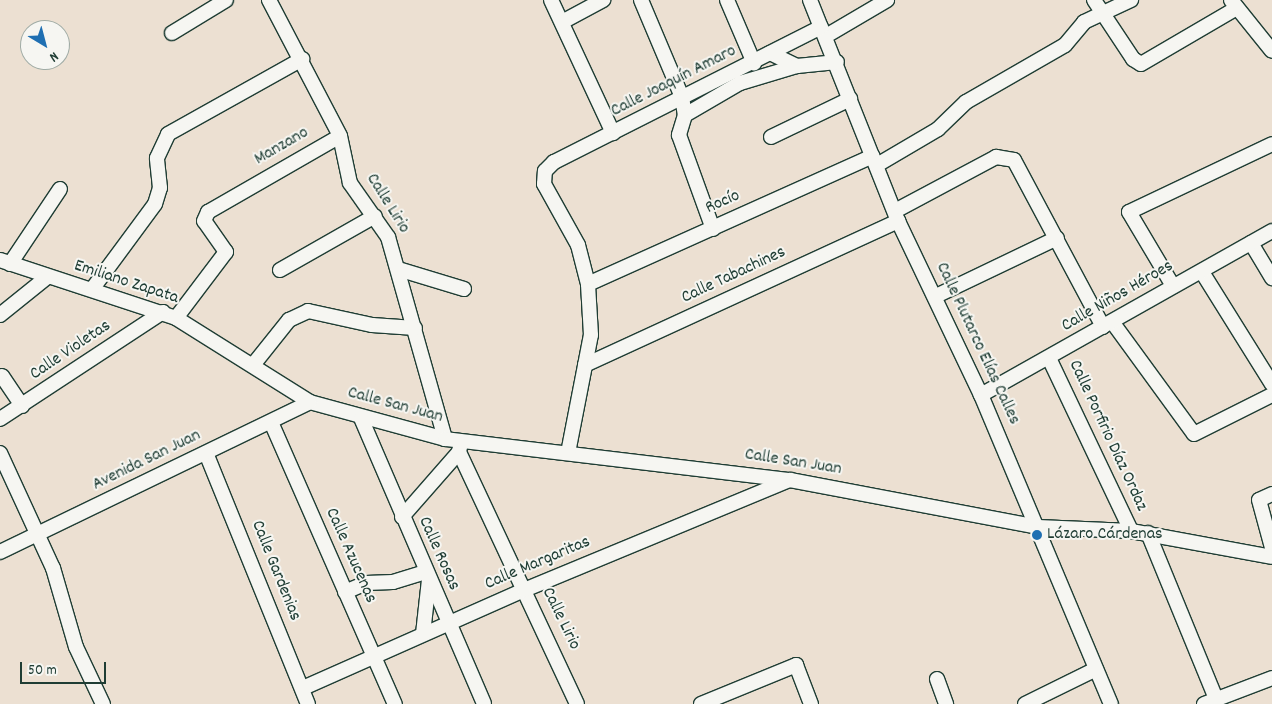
<!DOCTYPE html>
<meta charset="utf-8">
<style>
body{margin:0}
#map{position:relative;width:1272px;height:704px;overflow:hidden;background:#ece0d2;font-family:Dekko,sans-serif}
div>[style]{position:absolute}
.roads{filter:drop-shadow(1px 0 #1f3d34) drop-shadow(-1px 0 #1f3d34) drop-shadow(0 1px #1f3d34) drop-shadow(0 -1px #1f3d34)}
.minor>*{height:14px;margin:-7px;padding:0 7px;transform-origin:7px;border-radius:7px;background:#f6f6f2}
.dots>*{width:14px;height:14px;translate:-50% -50%;box-sizing:border-box;border:2px solid #f6f6f2;border-radius:50%}
span{translate:-50% -50%;white-space:nowrap;text-align:center;line-height:1.15;-webkit-text-stroke:4px #f6f6f2;paint-order:stroke}
.street-label{font-size:18px;color:#1f3d34}
.poi-label{font-size:18px;color:#1f3d34}
.left{translate:0 -50%;text-align:left}
.north{position:absolute;left:20px;top:20px;width:50px;height:50px;box-sizing:border-box;background:#f6f6f2;border:1px solid #a0aca6;border-radius:50%;rotate:143deg;font-size:14px;font-weight:700;line-height:20px;text-align:center;color:#1f3d34}
.north::after{content:'';display:block;margin:auto;width:18px;height:22px;background:#1f6fb2;clip-path:polygon(50% 0,100% 100%,50% 72%,0 100%)}
.scale{position:absolute;left:20px;top:662px;width:86px;height:22px;box-sizing:border-box;border:2px solid #1f3d34;border-top:0;padding-left:6px;font-size:15px;line-height:18px;white-space:nowrap;color:#1f3d34;-webkit-text-stroke:4px #f6f6f2;paint-order:stroke}
</style>
<div id="map">
<div class="roads">
<div class="minor">
<i style="left:269px;top:0;width:153px;rotate:62.4deg"></i>
<i style="left:340px;top:136px;width:48px;rotate:78deg"></i>
<i style="left:350px;top:183px;width:66px;rotate:54.9deg"></i>
<i style="left:388px;top:237px;width:210px;rotate:74.2deg"></i>
<i style="left:551px;top:0;width:147px;rotate:65deg"></i>
<i style="left:641px;top:0;width:105px;rotate:67.1deg"></i>
<i style="left:682px;top:97px;width:18px;rotate:81deg"></i>
<i style="left:685px;top:115px;width:21px;rotate:107deg"></i>
<i style="left:679px;top:135px;width:100px;rotate:70.1deg"></i>
<i style="left:727px;top:0;width:69px;rotate:66.8deg"></i>
<i style="left:810px;top:0;width:238px;rotate:68.3deg"></i>
<i style="left:898px;top:221px;width:193px;rotate:64.5deg"></i>
<i style="left:981px;top:395px;width:335px;rotate:67.2deg"></i>
<i style="left:1094px;top:0;width:71px;rotate:56.5deg"></i>
<i style="left:1133px;top:59px;width:9px;rotate:32deg"></i>
<i style="left:1141px;top:64px;width:111px;rotate:-30.3deg"></i>
<i style="left:1231px;top:0;width:65px;rotate:51.2deg"></i>
<i style="left:562px;top:22px;width:47px;rotate:-28.2deg"></i>
<i style="left:172px;top:33px;width:63px;rotate:-31.4deg"></i>
<i style="left:826px;top:36px;width:71px;rotate:-30.5deg"></i>
<i style="left:770px;top:53px;width:30px;rotate:26deg"></i>
<i style="left:797px;top:66px;width:40px;rotate:-5.7deg"></i>
<i style="left:685px;top:115px;width:64px;rotate:-30.2deg"></i>
<i style="left:740px;top:83px;width:59px;rotate:-16.6deg"></i>
<i style="left:771px;top:137px;width:88px;rotate:-25.7deg"></i>
<i style="left:877px;top:165px;width:71px;rotate:-30.5deg"></i>
<i style="left:938px;top:129px;width:39px;rotate:-44deg"></i>
<i style="left:966px;top:102px;width:114px;rotate:-29.9deg"></i>
<i style="left:1065px;top:45px;width:30px;rotate:-50deg"></i>
<i style="left:1084px;top:22px;width:52px;rotate:-25.1deg"></i>
<i style="left:895px;top:211px;width:115px;rotate:-28.1deg"></i>
<i style="left:996px;top:157px;width:18px;rotate:9deg"></i>
<i style="left:1014px;top:160px;width:189px;rotate:61.9deg"></i>
<i style="left:1251px;top:243px;width:41px;rotate:59deg"></i>
<i style="left:0;top:260px;width:185px;rotate:18.2deg"></i>
<i style="left:176px;top:318px;width:158px;rotate:32.1deg"></i>
<i style="left:310px;top:402px;width:140px;rotate:15.3deg"></i>
<i style="left:445px;top:439px;width:347px;rotate:6.8deg"></i>
<i style="left:790px;top:480px;width:252px;rotate:10.7deg"></i>
<i style="left:1038px;top:527px;width:93px;rotate:2.5deg"></i>
<i style="left:1131px;top:531px;width:143px;rotate:10.4deg"></i>
<i style="left:10px;top:264px;width:90px;rotate:-56.3deg"></i>
<i style="left:398px;top:269px;width:69px;rotate:16.9deg"></i>
<i style="left:280px;top:270px;width:109px;rotate:-29.6deg"></i>
<i style="left:1202px;top:272px;width:132px;rotate:58deg"></i>
<i style="left:588px;top:284px;width:312px;rotate:-24.2deg"></i>
<i style="left:1173px;top:286px;width:86px;rotate:-120.7deg"></i>
<i style="left:1129px;top:212px;width:158px;rotate:-25.4deg"></i>
<i style="left:93px;top:288px;width:104px;rotate:-53.6deg"></i>
<i style="left:155px;top:204px;width:17px;rotate:-73deg"></i>
<i style="left:160px;top:188px;width:30px;rotate:-96deg"></i>
<i style="left:157px;top:158px;width:26px;rotate:-65deg"></i>
<i style="left:168px;top:134px;width:154px;rotate:-29.2deg"></i>
<i style="left:936px;top:296px;width:134px;rotate:-25.6deg"></i>
<i style="left:0;top:315px;width:59px;rotate:-38.8deg"></i>
<i style="left:176px;top:318px;width:83px;rotate:-52.9deg"></i>
<i style="left:226px;top:252px;width:38px;rotate:-125deg"></i>
<i style="left:204px;top:221px;width:10px;rotate:-66deg"></i>
<i style="left:208px;top:212px;width:152px;rotate:-29.9deg"></i>
<i style="left:1113px;top:323px;width:137px;rotate:53.9deg"></i>
<i style="left:1194px;top:434px;width:87px;rotate:-26.6deg"></i>
<i style="left:1049px;top:358px;width:191px;rotate:64.6deg"></i>
<i style="left:253px;top:365px;width:58px;rotate:-51.3deg"></i>
<i style="left:289px;top:320px;width:21px;rotate:-25deg"></i>
<i style="left:308px;top:311px;width:66px;rotate:12.3deg"></i>
<i style="left:372px;top:325px;width:43px;rotate:4deg"></i>
<i style="left:585px;top:365px;width:345px;rotate:-24.7deg"></i>
<i style="left:2px;top:376px;width:36px;rotate:56deg"></i>
<i style="left:981px;top:395px;width:334px;rotate:-29.4deg"></i>
<i style="left:361px;top:418px;width:311px;rotate:66.7deg"></i>
<i style="left:0;top:419px;width:195px;rotate:-33.3deg"></i>
<i style="left:271px;top:422px;width:308px;rotate:66.3deg"></i>
<i style="left:461px;top:443px;width:9px;rotate:103deg"></i>
<i style="left:459px;top:452px;width:278px;rotate:64.9deg"></i>
<i style="left:0;top:453px;width:127px;rotate:65.3deg"></i>
<i style="left:53px;top:568px;width:82px;rotate:73.8deg"></i>
<i style="left:76px;top:647px;width:63px;rotate:64.7deg"></i>
<i style="left:206px;top:453px;width:271px;rotate:67.9deg"></i>
<i style="left:568px;top:453px;width:120px;rotate:-79deg"></i>
<i style="left:591px;top:335px;width:51px;rotate:-93.4deg"></i>
<i style="left:588px;top:284px;width:40px;rotate:-104.4deg"></i>
<i style="left:578px;top:245px;width:70px;rotate:-119.1deg"></i>
<i style="left:544px;top:184px;width:13px;rotate:-86deg"></i>
<i style="left:545px;top:171px;width:13px;rotate:-45deg"></i>
<i style="left:554px;top:162px;width:299px;rotate:-26.8deg"></i>
<i style="left:1272px;top:494px;width:14px;rotate:155deg"></i>
<i style="left:1259px;top:500px;width:50px;rotate:74.8deg"></i>
<i style="left:402px;top:517px;width:86px;rotate:-48.8deg"></i>
<i style="left:1148px;top:533px;width:179px;rotate:67.7deg"></i>
<i style="left:0;top:552px;width:344px;rotate:-25.8deg"></i>
<i style="left:345px;top:592px;width:23px;rotate:-23deg"></i>
<i style="left:366px;top:583px;width:27px;rotate:-2deg"></i>
<i style="left:393px;top:582px;width:34px;rotate:-17deg"></i>
<i style="left:423px;top:634px;width:54px;rotate:-83.7deg"></i>
<i style="left:937px;top:679px;width:27px;rotate:70deg"></i>
<i style="left:303px;top:688px;width:242px;rotate:-23.9deg"></i>
<i style="left:524px;top:590px;width:288px;rotate:-22.5deg"></i>
<i style="left:701px;top:704px;width:103px;rotate:-22.3deg"></i>
<i style="left:796px;top:665px;width:42px;rotate:69deg"></i>
<i style="left:1025px;top:704px;width:79px;rotate:-26.2deg"></i>
<i style="left:1204px;top:704px;width:73px;rotate:-20.9deg"></i>
</div>
</div>
<div class="dots">
<i style="left:1037px;top:535px;background:#1f6fb2"></i>
</div>
<div class="street-label">
<span style="left:674px;top:82px;rotate:-27deg">Calle Joaquín Amaro</span>
<span style="left:282px;top:147px;rotate:-30deg">Manzano</span>
<span style="left:723px;top:203px;rotate:-24deg">Rocío</span>
<span style="left:387px;top:204px;rotate:58deg">Calle Lirio</span>
<span style="left:734px;top:276px;rotate:-25deg">Calle Tabachines</span>
<span style="left:126px;top:283px;rotate:18deg">Emiliano Zapata</span>
<span style="left:1118px;top:297px;rotate:-30deg">Calle Niños Héroes</span>
<span style="left:977px;top:344px;rotate:65deg">Calle Plutarco Elías Calles</span>
<span style="left:71px;top:351px;rotate:-34deg">Calle Violetas</span>
<span style="left:395px;top:406px;rotate:15deg">Calle San Juan</span>
<span style="left:1107px;top:436px;rotate:65deg">Calle Porfirio Díaz Ordaz</span>
<span style="left:147px;top:461px;rotate:-26deg">Avenida San Juan</span>
<span style="left:793px;top:463px;rotate:9deg">Calle San Juan</span>
<span style="left:438px;top:554px;rotate:66deg">Calle Rosas</span>
<span style="left:350px;top:556px;rotate:66deg">Calle Azucenas</span>
<span style="left:538px;top:564px;rotate:-23deg">Calle Margaritas</span>
<span style="left:275px;top:571px;rotate:68deg">Calle Gardenias</span>
<span style="left:560px;top:619px;rotate:64deg">Calle Lirio</span>
</div>
<div class="poi-label">
<span class="left" style="left:1047px;top:535px">Lázaro Cárdenas</span>
</div>
<div class="north">N</div>
<div class="scale">50 m</div>
</div>
